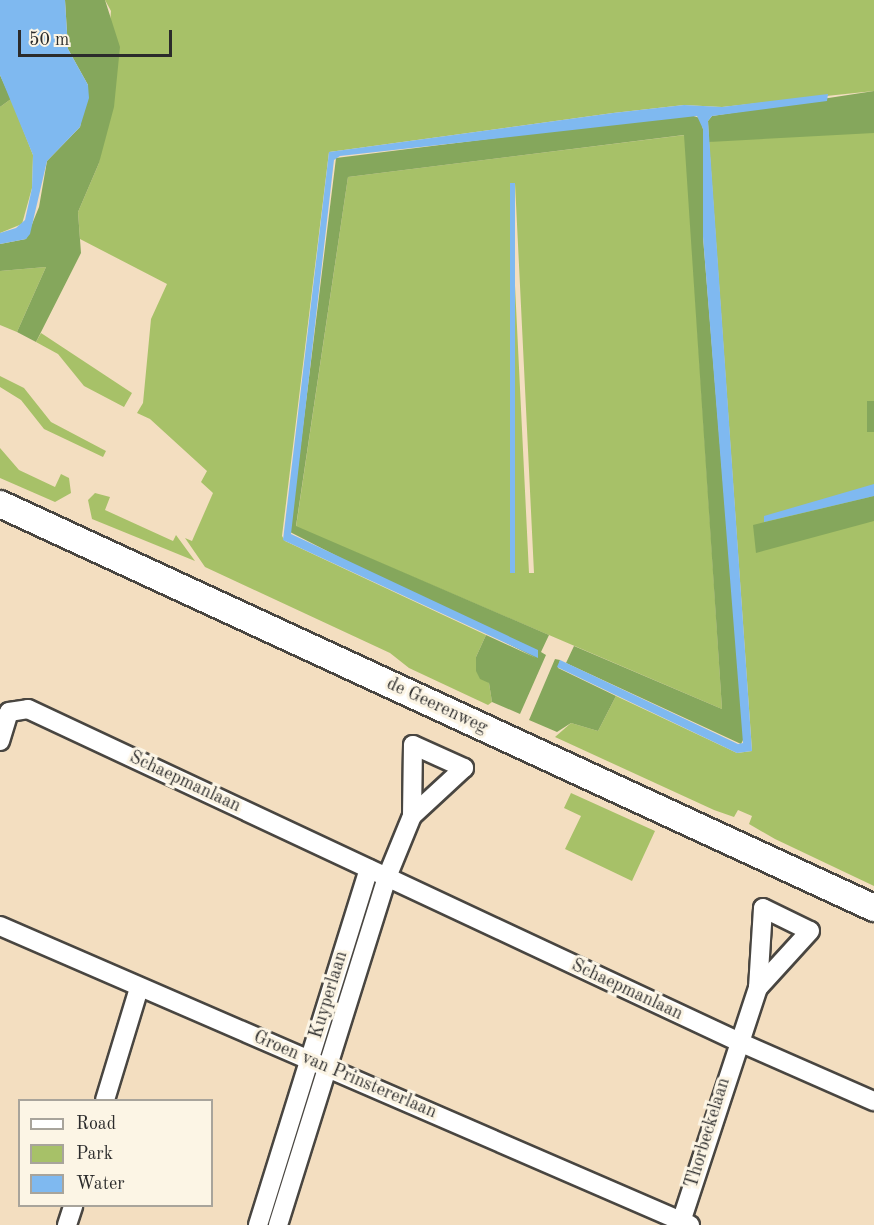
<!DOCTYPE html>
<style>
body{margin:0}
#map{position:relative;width:874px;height:1225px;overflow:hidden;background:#f3dec0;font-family:"Old Standard TT",serif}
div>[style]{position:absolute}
.green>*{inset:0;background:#a7c168}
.forest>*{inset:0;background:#85a75c;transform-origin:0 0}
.water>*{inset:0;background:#7fb9f0;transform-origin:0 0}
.roads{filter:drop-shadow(2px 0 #494641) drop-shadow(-2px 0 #494641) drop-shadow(0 2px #494641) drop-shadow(0 -2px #494641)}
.minor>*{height:18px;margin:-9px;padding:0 9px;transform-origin:9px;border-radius:9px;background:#fff}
.secondary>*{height:26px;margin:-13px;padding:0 13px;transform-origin:13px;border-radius:13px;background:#fff}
span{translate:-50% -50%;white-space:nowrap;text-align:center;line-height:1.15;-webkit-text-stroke:6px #fcf5e5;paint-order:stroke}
.street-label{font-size:18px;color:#2b2b2b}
.legend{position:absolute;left:18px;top:1099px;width:195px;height:108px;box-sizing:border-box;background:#fcf5e5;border:2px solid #a8a49b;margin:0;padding:8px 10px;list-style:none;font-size:18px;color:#2b2b2b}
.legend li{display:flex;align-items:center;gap:12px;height:30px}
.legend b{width:30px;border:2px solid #a8a49b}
.scale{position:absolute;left:18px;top:30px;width:154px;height:27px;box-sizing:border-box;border:3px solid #2b2b2b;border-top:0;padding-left:8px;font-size:18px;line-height:21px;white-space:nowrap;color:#2b2b2b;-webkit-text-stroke:4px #fcf5e5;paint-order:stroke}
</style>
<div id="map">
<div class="green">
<i style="clip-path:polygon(105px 0,874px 0,874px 91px,722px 107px,684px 105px,613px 113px,329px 152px,282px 536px,285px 541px,486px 635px,476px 657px,489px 683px,492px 702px,488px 705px,409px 668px,390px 653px,205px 567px,185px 538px,192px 541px,213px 493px,201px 482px,207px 471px,150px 419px,137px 413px,143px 403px,151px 319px,167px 284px,80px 239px,78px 212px,99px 163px,111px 11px)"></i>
<i style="clip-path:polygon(874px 98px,874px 886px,775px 839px,749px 824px,752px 816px,738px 810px,734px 817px,714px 810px,555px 737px,571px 723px,598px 731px,616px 696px,737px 753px,752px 751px,709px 142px)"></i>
<i style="clip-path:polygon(11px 99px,33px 155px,32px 188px,22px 224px,0 233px,0 107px)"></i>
<i style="clip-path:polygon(evenodd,685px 135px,722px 709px,296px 527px,348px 177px,685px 135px,510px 183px,515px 183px,534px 573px,529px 573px,510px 183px)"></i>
<i style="clip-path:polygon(46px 267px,17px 332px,0 325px,0 271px)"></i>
<i style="clip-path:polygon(41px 333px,132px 393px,124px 407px,84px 386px,58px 354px,36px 342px)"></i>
<i style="clip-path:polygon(0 376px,24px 388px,51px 422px,106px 451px,103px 457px,44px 429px,21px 400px,0 387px)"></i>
<i style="clip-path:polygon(0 448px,19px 470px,55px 487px,61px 474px,69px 478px,71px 493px,55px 502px,0 478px)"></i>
<i style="clip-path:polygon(95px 493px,110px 497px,105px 510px,173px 541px,176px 535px,195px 561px,92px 519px,88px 500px)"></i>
<i style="clip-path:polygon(571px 793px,655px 831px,632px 881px,565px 849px,581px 816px,564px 808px)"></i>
</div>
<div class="forest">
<i style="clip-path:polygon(65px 0,105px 0,120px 47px,114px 107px,99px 163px,78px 212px,81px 253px,36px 342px,17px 332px,46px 267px,0 271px,0 244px,26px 239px,39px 207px,47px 161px,80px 127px,88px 85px,68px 49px)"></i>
<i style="clip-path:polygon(0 75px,11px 99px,0 107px)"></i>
<i style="clip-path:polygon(874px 91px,874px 133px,709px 142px,708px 121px,712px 116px)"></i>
<i style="clip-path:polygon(687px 114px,700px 118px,703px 129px,703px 237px,744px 738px,741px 744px,566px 663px,574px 646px,722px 709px,684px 135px,348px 177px,296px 526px,549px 635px,541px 652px,546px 655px,520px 714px,492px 702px,489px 683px,480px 679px,476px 671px,476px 657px,486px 635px,536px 658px,290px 532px,336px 158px)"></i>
<i style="left:874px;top:401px;width:31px;height:7px;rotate:90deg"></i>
<i style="clip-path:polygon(874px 496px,874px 521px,756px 553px,753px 525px)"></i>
<i style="clip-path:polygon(555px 659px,560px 660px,558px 668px,616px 696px,598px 731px,571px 723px,557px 732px,529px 720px)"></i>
</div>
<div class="water">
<i style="clip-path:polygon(0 0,65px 0,68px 49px,88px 85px,89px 98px,80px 127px,47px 161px,30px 234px,26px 239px,0 244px,0 233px,16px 228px,25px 220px,32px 188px,33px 155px,0 75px)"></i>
<i style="clip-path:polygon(828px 94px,827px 101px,712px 116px,708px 121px,752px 751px,737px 753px,557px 667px,560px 660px,738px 744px,743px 743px,703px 237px,703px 129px,697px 116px,340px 156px,334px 160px,291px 534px,538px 650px,538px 658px,283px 540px,329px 152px,613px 113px,684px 105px,722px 107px)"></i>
<i style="left:510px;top:183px;width:5px;height:390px"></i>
<i style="clip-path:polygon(874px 484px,874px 496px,764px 522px,764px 516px)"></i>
</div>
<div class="roads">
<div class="minor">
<i style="left:0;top:741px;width:30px;rotate:-73deg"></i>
<i style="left:9px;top:712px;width:19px;rotate:-9deg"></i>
<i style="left:28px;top:709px;width:783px;rotate:25.09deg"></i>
<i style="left:737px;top:1041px;width:150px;rotate:23.7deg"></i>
<i style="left:0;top:926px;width:752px;rotate:23.43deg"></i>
<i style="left:105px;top:1100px;width:117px;rotate:-73.1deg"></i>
<i style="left:67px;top:1225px;width:20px;rotate:-72deg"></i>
<i style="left:258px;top:1225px;width:373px;rotate:-72.7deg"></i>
<i style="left:278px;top:1225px;width:365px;rotate:-72.6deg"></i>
<i style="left:387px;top:877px;width:66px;rotate:-67.7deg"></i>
<i style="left:412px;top:816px;width:71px;rotate:-89.2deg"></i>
<i style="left:413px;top:745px;width:56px;rotate:24.3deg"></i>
<i style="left:464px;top:768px;width:71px;rotate:137.3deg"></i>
<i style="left:680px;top:1225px;width:250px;rotate:-71.8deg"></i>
<i style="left:758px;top:988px;width:80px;rotate:-86.4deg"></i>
<i style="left:763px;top:908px;width:52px;rotate:26.1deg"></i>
<i style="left:810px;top:931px;width:77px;rotate:132.4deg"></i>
</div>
<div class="secondary">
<i style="left:0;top:504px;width:963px;rotate:24.81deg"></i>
</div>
</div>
<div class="street-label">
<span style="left:437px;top:706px;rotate:25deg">de Geerenweg</span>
<span style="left:185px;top:782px;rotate:25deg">Schaepmanlaan</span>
<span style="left:627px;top:990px;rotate:25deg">Schaepmanlaan</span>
<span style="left:329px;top:995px;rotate:-73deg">Kuyperlaan</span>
<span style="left:345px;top:1075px;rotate:23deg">Groen van Prinstererlaan</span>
<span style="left:708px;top:1133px;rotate:-73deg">Thorbeckelaan</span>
</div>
<ul class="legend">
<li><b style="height:8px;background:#fff"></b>Road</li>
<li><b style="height:16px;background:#a7c168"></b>Park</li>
<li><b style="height:16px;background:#7fb9f0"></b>Water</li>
</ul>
<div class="scale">50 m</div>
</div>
